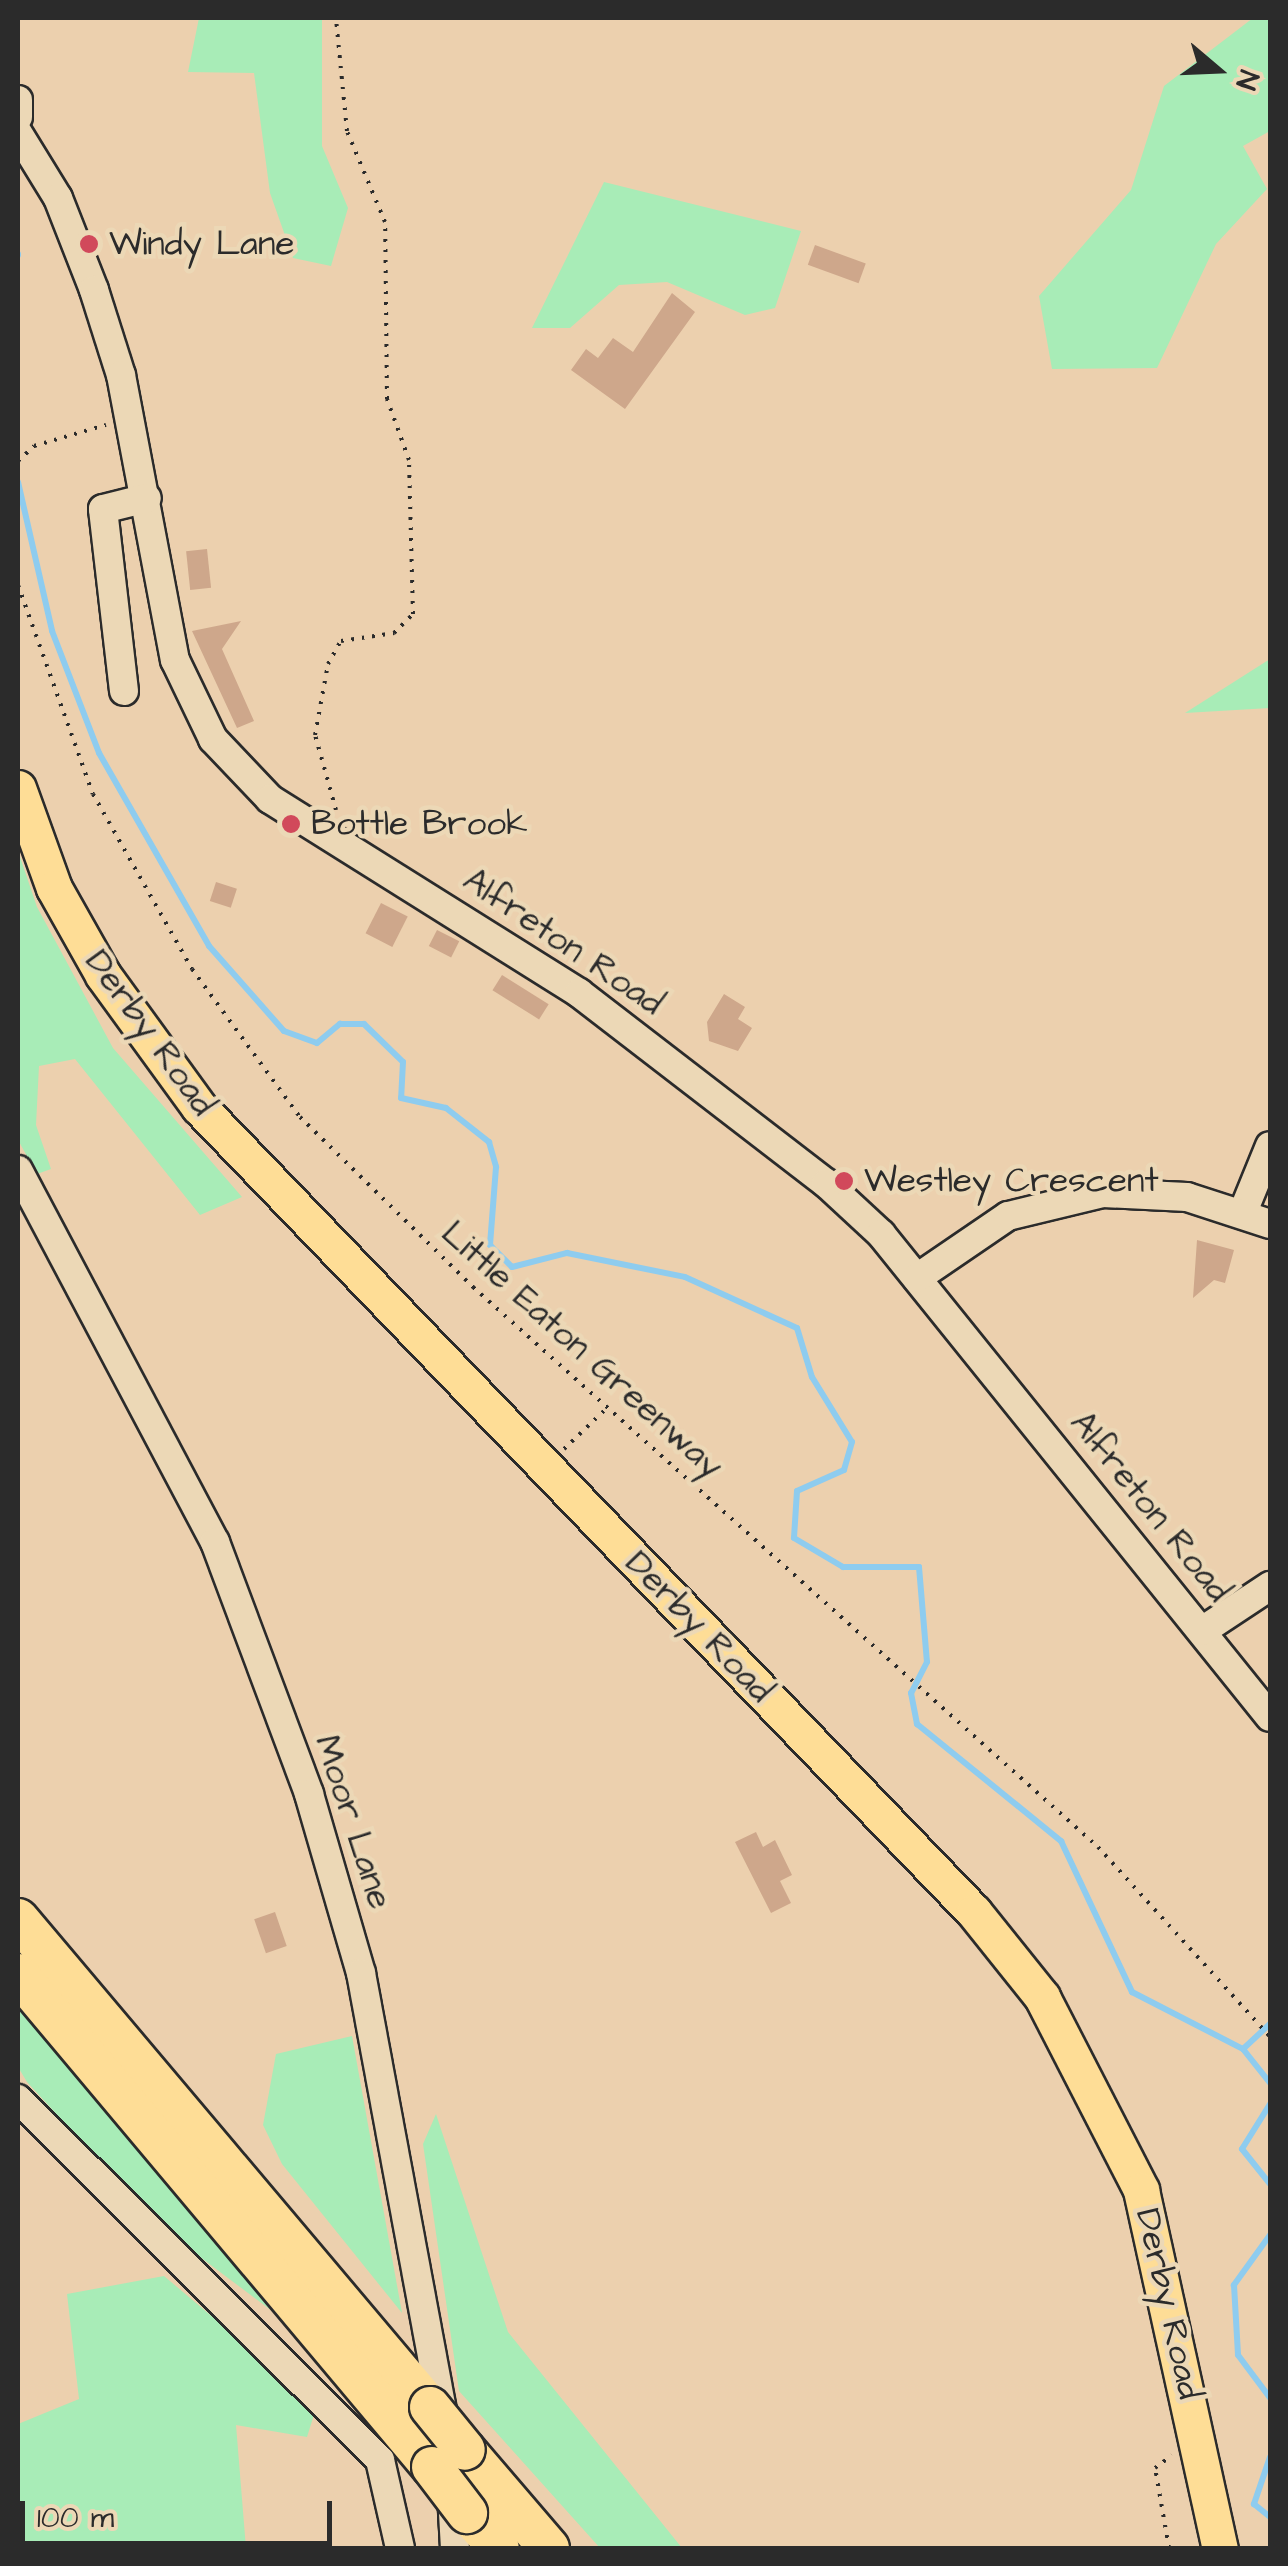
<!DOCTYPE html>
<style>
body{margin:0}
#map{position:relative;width:1288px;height:2566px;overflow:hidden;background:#ecd0ae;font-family:"Architects Daughter",sans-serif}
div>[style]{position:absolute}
.green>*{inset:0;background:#a8ecb7}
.stream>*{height:6px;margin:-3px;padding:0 3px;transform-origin:3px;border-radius:3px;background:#8eccef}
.building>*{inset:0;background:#cea78b;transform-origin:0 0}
.path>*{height:4px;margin-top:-2px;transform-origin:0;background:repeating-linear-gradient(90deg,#2b2b2b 0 2.5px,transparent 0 10.5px)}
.roads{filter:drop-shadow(2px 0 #2b2b2b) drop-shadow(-2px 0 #2b2b2b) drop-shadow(0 2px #2b2b2b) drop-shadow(0 -2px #2b2b2b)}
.minor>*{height:28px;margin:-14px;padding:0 14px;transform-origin:14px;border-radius:14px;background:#ecd8b6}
.major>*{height:35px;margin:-17.5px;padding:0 17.5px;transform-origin:17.5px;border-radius:17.5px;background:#fedd96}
.highway>*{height:40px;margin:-20px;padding:0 20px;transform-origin:20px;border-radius:20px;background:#fedd96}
.bridges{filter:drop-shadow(2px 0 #2b2b2b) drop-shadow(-2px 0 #2b2b2b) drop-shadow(0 2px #2b2b2b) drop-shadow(0 -2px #2b2b2b)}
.highway-bridge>*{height:40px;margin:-20px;padding:0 20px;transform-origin:20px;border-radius:20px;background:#fedd96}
.dots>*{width:28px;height:28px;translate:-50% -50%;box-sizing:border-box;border:5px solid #ecd8b6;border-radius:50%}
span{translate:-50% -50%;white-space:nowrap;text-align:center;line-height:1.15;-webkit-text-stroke:9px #ecd8b6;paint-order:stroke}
.poi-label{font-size:35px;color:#2b2b2b}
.left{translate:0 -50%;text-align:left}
.street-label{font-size:35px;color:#2b2b2b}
.frame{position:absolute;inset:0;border:20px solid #2b2b2b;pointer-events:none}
.north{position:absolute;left:1168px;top:20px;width:100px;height:100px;-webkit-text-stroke:8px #ecd8b6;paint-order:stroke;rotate:109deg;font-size:28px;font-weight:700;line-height:40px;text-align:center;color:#2b2b2b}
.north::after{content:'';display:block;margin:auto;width:35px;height:45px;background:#2b2b2b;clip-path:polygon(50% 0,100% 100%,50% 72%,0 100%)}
.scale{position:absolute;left:20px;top:2501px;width:312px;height:45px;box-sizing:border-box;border:5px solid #2b2b2b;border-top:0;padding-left:12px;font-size:30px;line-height:35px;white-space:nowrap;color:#2b2b2b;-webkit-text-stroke:8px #ecd8b6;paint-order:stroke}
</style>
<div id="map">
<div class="green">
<i style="clip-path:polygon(199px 18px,322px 18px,322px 146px,348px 208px,331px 266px,293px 258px,270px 193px,254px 73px,188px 72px)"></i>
<i style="clip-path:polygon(1253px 18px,1270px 18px,1270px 131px,1243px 146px,1267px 189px,1216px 244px,1157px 368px,1052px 369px,1039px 296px,1131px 190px,1164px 86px)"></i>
<i style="clip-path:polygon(604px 182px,801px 231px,775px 308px,745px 315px,667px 282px,619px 285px,570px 328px,532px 328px)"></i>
<i style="clip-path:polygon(1270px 659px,1270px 708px,1185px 713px)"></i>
<i style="clip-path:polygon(18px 851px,37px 907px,113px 1048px,242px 1197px,200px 1215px,75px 1059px,39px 1066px,36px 1125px,51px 1169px,37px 1174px,18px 1140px)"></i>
<i style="clip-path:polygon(18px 1989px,296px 2329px,160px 2227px,27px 2082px,18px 2067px)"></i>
<i style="clip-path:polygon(352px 2036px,402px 2313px,282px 2164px,263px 2125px,276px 2054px)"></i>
<i style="clip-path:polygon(436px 2114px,508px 2332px,682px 2548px,600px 2548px,459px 2391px,423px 2144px)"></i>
<i style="clip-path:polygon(164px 2276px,317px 2405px,307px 2437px,236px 2425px,246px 2548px,18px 2548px,18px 2424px,79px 2399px,67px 2294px)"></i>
</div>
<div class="stream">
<i style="left:18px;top:254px;width:1px;rotate:90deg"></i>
<i style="left:18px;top:482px;width:153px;rotate:77.1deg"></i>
<i style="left:52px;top:631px;width:131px;rotate:68.9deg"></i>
<i style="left:99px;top:753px;width:222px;rotate:60.3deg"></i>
<i style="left:209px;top:946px;width:113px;rotate:48.6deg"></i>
<i style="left:284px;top:1031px;width:35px;rotate:20deg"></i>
<i style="left:317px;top:1043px;width:30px;rotate:-40deg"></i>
<i style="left:340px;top:1024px;width:24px"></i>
<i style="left:364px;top:1024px;width:54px;rotate:44.3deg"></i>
<i style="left:403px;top:1062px;width:36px;rotate:93deg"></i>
<i style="left:401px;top:1098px;width:46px;rotate:12.5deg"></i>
<i style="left:446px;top:1108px;width:55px;rotate:38.3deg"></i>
<i style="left:489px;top:1142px;width:26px;rotate:74deg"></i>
<i style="left:496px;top:1167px;width:78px;rotate:94.4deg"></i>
<i style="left:490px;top:1245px;width:31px;rotate:45deg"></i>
<i style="left:512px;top:1267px;width:57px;rotate:-14.3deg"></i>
<i style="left:567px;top:1253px;width:120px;rotate:11.5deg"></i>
<i style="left:685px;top:1277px;width:123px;rotate:24.5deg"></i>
<i style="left:797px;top:1328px;width:51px;rotate:73deg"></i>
<i style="left:812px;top:1377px;width:76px;rotate:58.4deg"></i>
<i style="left:852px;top:1442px;width:29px;rotate:106deg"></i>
<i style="left:844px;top:1470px;width:51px;rotate:155.9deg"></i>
<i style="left:797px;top:1491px;width:47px;rotate:93.7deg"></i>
<i style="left:794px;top:1538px;width:57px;rotate:30.6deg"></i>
<i style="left:843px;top:1567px;width:76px"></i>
<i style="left:919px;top:1567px;width:95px;rotate:85.2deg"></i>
<i style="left:927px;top:1662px;width:35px;rotate:117deg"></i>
<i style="left:911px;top:1693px;width:32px;rotate:79deg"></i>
<i style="left:917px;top:1724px;width:186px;rotate:39.1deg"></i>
<i style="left:1061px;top:1841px;width:167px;rotate:64.8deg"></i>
<i style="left:1132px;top:1992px;width:125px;rotate:27.2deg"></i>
<i style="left:1243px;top:2049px;width:43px;rotate:51.5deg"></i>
<i style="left:1243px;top:2049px;width:37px;rotate:-43deg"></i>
<i style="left:1270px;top:2104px;width:53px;rotate:121.9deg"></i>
<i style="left:1242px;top:2149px;width:45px;rotate:51.3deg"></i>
<i style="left:1270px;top:2235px;width:62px;rotate:125.8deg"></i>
<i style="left:1234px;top:2285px;width:70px;rotate:86.7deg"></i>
<i style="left:1238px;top:2355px;width:54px;rotate:53.3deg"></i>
<i style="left:1270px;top:2457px;width:50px;rotate:108.8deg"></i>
<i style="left:1254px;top:2504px;width:21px;rotate:39deg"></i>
</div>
<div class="building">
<i style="left:815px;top:245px;width:54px;height:21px;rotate:20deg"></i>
<i style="clip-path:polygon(672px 293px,695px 312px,625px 409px,571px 370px,586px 349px,598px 358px,613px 338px,633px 352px)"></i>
<i style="left:207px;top:549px;width:39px;height:21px;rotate:84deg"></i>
<i style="clip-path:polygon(241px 621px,222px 649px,254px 721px,237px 728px,192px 631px)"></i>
<i style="left:216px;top:882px;width:22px;height:20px;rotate:18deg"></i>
<i style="left:381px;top:903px;width:30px;height:34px;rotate:27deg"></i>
<i style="left:437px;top:930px;width:25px;height:18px;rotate:27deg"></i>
<i style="left:502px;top:975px;width:55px;height:18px;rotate:32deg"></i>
<i style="clip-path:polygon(724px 994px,745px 1007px,738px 1019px,752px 1028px,738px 1051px,709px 1041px,707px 1022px)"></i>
<i style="clip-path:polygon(1197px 1240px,1234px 1250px,1225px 1283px,1214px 1280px,1193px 1298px)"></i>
<i style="clip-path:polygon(756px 1832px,763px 1847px,775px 1840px,792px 1875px,780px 1881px,791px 1903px,771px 1913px,735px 1842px)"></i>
<i style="left:275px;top:1912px;width:36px;height:22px;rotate:71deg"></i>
</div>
<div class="path">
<i style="left:18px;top:461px;width:22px;rotate:-43deg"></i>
<i style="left:34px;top:446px;width:75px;rotate:-16.3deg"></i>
<i style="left:18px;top:585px;width:222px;rotate:70.3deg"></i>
<i style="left:93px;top:794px;width:201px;rotate:60.5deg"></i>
<i style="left:192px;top:969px;width:183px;rotate:53.9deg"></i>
<i style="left:300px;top:1117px;width:243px;rotate:44.5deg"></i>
<i style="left:473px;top:1287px;width:839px;rotate:41.86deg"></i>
<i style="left:1098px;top:1847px;width:256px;rotate:47.8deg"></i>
<i style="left:336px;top:810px;width:78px;rotate:-105.6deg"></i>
<i style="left:315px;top:735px;width:72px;rotate:-79.6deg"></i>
<i style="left:328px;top:664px;width:26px;rotate:-61deg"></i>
<i style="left:341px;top:641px;width:54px;rotate:-8.6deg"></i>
<i style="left:394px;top:633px;width:27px;rotate:-45deg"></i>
<i style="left:413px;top:614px;width:154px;rotate:-91.5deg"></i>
<i style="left:409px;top:460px;width:65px;rotate:-109.8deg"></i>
<i style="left:387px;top:399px;width:177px;rotate:-90.6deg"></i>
<i style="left:385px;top:222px;width:99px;rotate:-112.7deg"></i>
<i style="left:347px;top:131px;width:114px;rotate:-95.6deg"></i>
<i style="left:564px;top:1449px;width:61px;rotate:-43.7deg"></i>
<i style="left:1169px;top:2548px;width:81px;rotate:-99.9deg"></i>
<i style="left:1155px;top:2468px;width:21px;rotate:-37deg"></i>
</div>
<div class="roads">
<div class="minor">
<i style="left:18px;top:100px;width:17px;rotate:90deg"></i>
<i style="left:18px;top:133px;width:76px;rotate:58.4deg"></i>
<i style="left:58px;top:198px;width:99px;rotate:68.6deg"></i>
<i style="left:94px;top:290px;width:89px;rotate:72.4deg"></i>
<i style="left:121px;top:375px;width:290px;rotate:79.3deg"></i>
<i style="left:175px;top:660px;width:88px;rotate:64.3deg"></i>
<i style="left:213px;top:739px;width:83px;rotate:46.5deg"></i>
<i style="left:270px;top:799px;width:365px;rotate:32.1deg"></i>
<i style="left:579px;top:993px;width:312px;rotate:37.6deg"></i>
<i style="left:826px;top:1183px;width:75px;rotate:42.8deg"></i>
<i style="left:881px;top:1234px;width:620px;rotate:51.15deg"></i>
<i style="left:124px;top:691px;width:183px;rotate:-96.6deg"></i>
<i style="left:103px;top:509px;width:45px;rotate:-14deg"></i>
<i style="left:18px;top:1170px;width:421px;rotate:62.1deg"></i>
<i style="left:215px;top:1542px;width:269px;rotate:69.5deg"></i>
<i style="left:309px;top:1794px;width:186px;rotate:73.8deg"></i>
<i style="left:361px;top:1973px;width:457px;rotate:79.5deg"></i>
<i style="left:1243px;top:1212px;width:71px;rotate:-67.8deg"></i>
<i style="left:917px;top:1278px;width:110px;rotate:-34.3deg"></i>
<i style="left:1008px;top:1216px;width:98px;rotate:-13.6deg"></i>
<i style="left:1103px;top:1193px;width:84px;rotate:2.7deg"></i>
<i style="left:1187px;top:1197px;width:87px;rotate:18deg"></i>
<i style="left:1202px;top:1631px;width:82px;rotate:-33.5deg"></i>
<i style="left:18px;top:2099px;width:511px;rotate:44.92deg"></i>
<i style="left:380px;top:2460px;width:90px;rotate:77.2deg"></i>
<i style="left:452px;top:2495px;width:53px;rotate:86.8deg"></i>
</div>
<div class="major">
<i style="left:18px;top:788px;width:106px;rotate:70.2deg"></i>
<i style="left:54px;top:888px;width:100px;rotate:60.6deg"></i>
<i style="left:103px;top:975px;width:163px;rotate:54deg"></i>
<i style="left:199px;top:1107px;width:1117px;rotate:46.09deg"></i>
<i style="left:974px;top:1912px;width:109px;rotate:51.3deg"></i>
<i style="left:1042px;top:1997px;width:217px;rotate:62.8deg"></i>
<i style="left:1141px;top:2190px;width:367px;rotate:77.6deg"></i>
</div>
<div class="highway">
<i style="left:18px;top:1919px;width:639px;rotate:49.83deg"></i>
<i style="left:18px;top:1974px;width:644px;rotate:49.98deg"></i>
<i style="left:465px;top:2450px;width:129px;rotate:49.4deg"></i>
<i style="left:467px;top:2513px;width:47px;rotate:47.6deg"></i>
</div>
</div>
<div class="bridges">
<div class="highway-bridge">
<i style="left:430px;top:2407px;width:55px;rotate:50.9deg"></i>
<i style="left:432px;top:2467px;width:58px;rotate:52.7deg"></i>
</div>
</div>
<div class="dots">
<i style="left:89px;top:244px;background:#d1495b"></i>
<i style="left:291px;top:824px;background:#d1495b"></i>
<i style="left:844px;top:1181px;background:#d1495b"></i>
</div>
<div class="poi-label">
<span class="left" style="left:109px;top:244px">Windy Lane</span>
<span class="left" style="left:311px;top:824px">Bottle Brook</span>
<span class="left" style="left:864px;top:1181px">Westley Crescent</span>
</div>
<div class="street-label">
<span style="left:563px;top:942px;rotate:34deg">Alfreton Road</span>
<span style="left:150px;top:1033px;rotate:54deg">Derby Road</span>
<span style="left:582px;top:1350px;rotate:42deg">Little Eaton Greenway</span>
<span style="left:1150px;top:1507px;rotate:51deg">Alfreton Road</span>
<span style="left:699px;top:1627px;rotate:46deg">Derby Road</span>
<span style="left:353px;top:1822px;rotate:72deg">Moor Lane</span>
<span style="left:1168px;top:2304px;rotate:77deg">Derby Road</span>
</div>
<div class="frame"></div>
<div class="north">N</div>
<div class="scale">100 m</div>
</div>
